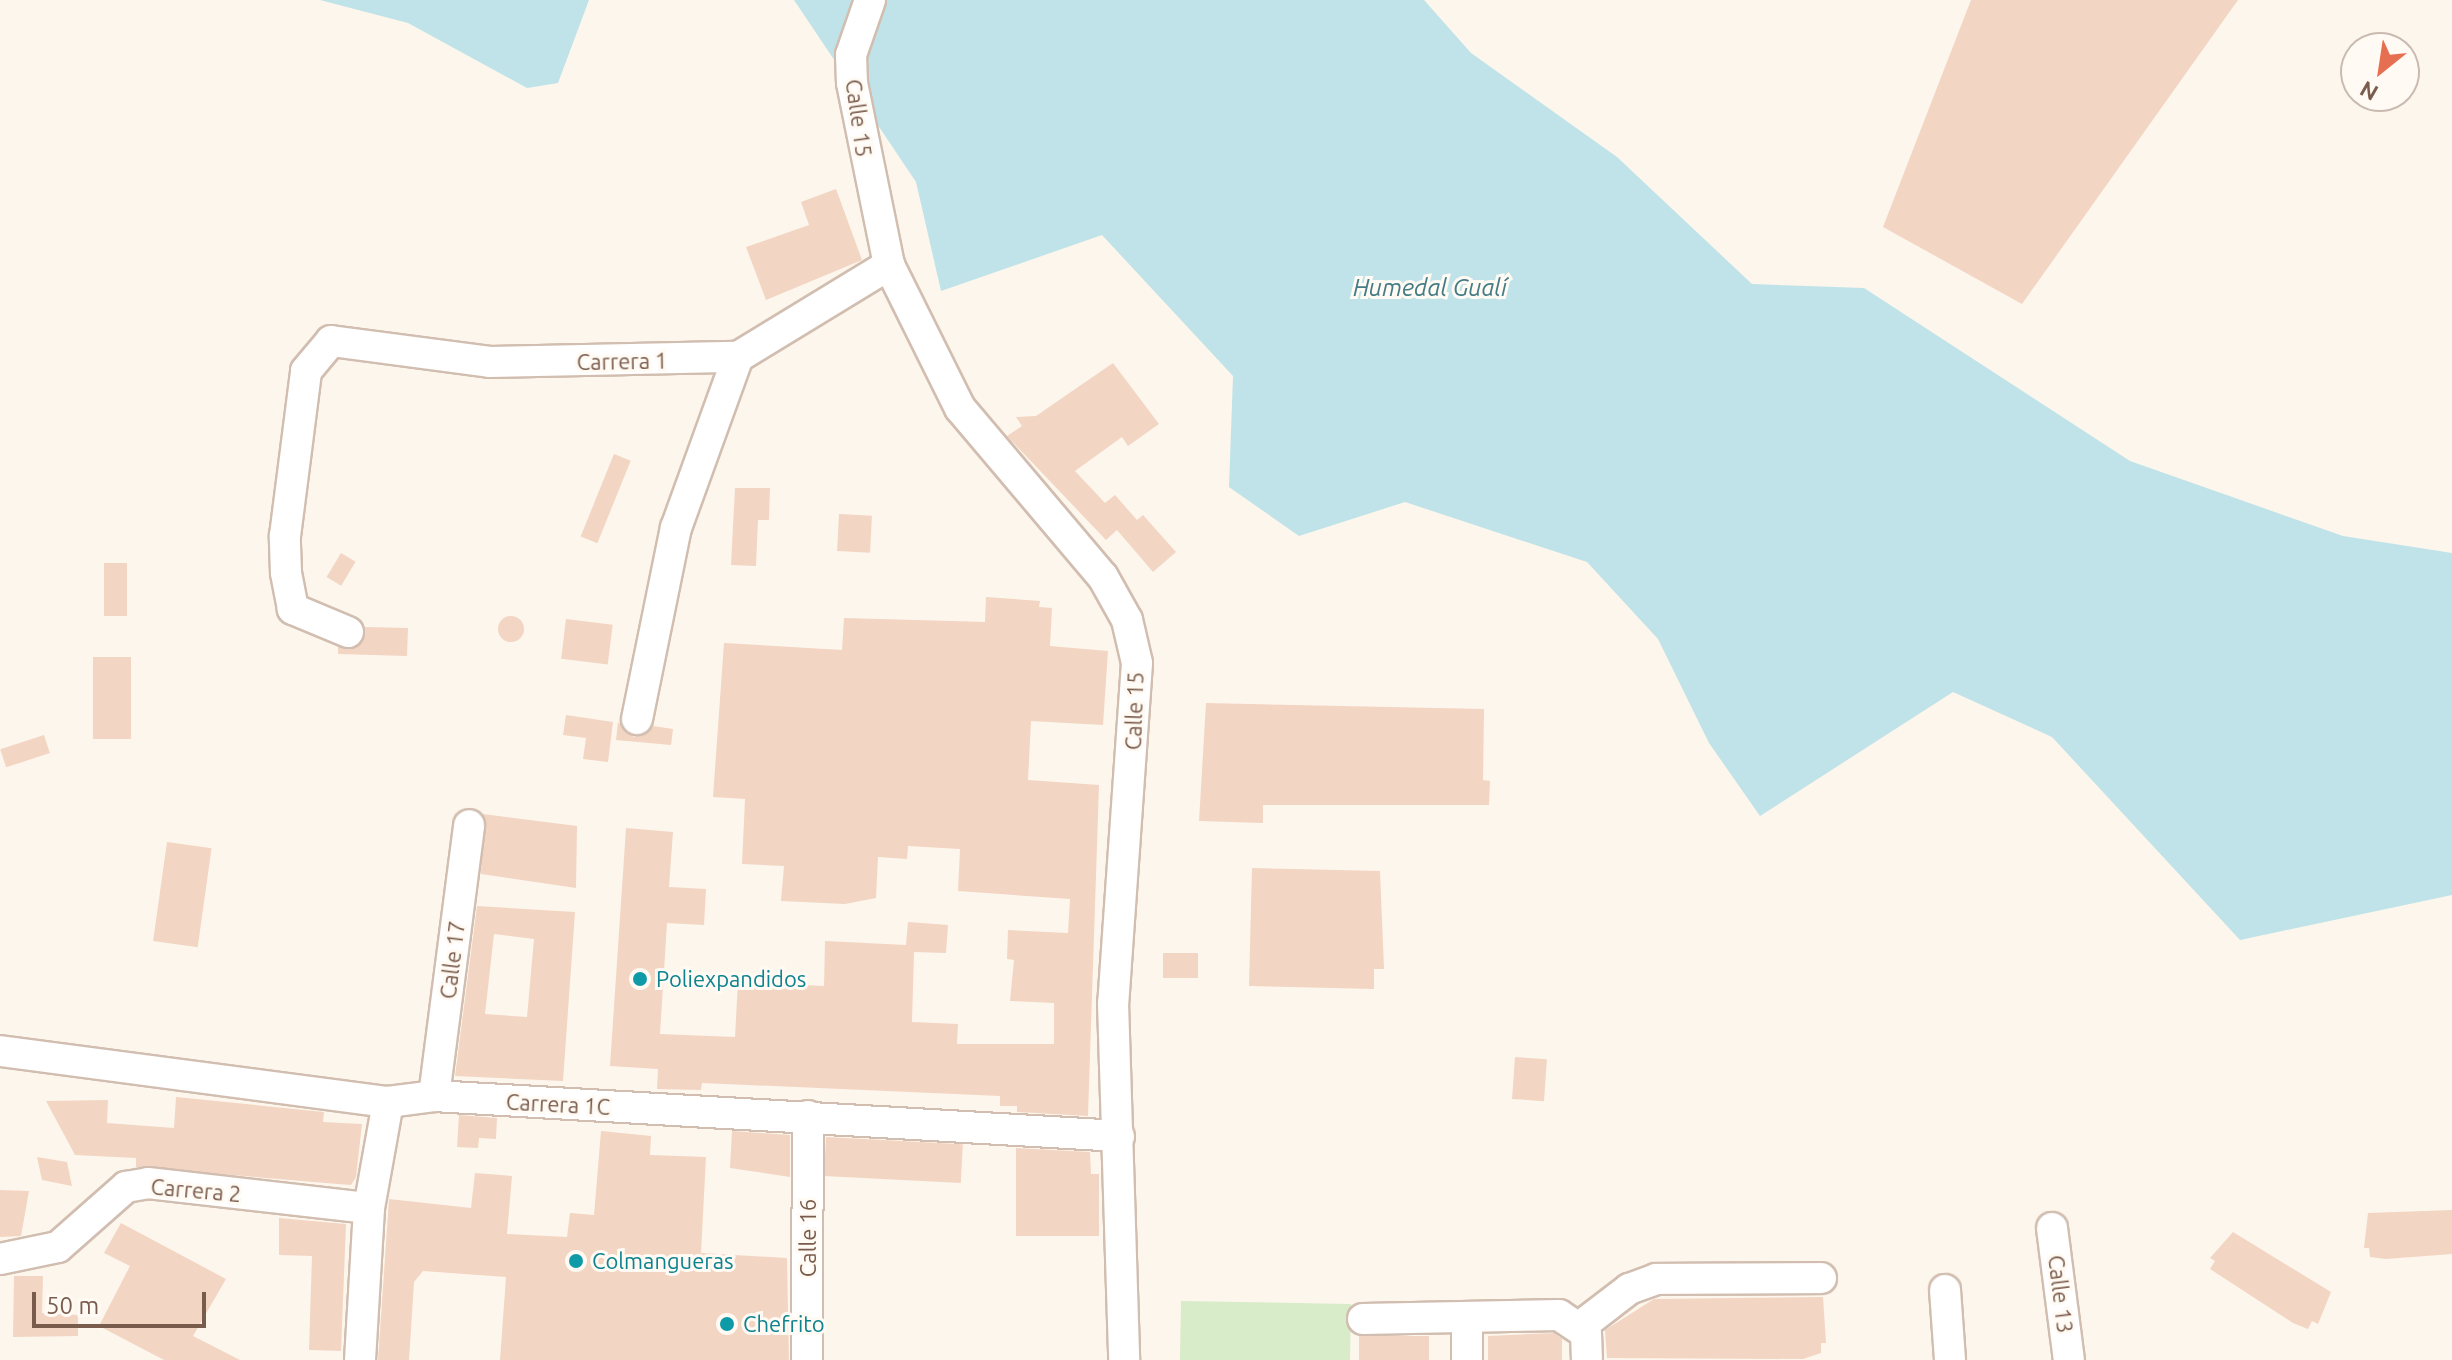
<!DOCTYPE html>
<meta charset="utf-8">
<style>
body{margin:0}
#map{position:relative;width:2452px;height:1360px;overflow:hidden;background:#fdf6ec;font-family:Ubuntu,sans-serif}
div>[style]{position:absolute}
.green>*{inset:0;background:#d8ecc9;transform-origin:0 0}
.water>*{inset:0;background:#bfe3e8}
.building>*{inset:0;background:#f3d5c3;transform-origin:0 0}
.round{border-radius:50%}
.roads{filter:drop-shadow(2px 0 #d1beb0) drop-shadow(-2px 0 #d1beb0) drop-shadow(0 2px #d1beb0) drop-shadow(0 -2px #d1beb0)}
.minor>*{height:30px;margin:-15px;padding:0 15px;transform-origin:15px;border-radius:15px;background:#fff}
.dots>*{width:22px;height:22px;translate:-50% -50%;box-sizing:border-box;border:4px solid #fffaf3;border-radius:50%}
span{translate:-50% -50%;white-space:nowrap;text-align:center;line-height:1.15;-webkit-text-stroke:6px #fffaf3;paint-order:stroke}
.street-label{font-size:22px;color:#7a5c4d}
.culture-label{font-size:22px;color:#0d838f}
.left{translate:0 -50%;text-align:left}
.water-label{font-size:24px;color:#437c86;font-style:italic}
.north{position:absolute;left:2340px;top:32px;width:80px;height:80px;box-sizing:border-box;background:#fffaf3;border:2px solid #cabbb1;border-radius:50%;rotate:210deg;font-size:22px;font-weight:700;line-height:32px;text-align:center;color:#7a5c4d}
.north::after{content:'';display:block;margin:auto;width:28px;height:36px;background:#e76f51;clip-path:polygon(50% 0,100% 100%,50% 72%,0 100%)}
.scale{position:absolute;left:32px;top:1292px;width:174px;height:36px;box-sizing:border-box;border:4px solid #7a5c4d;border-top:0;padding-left:10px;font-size:24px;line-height:28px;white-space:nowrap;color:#7a5c4d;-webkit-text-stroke:6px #fffaf3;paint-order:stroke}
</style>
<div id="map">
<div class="green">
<i style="left:1181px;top:1301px;width:170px;height:59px;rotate:1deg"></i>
</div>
<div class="water">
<i style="clip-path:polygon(320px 0,589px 0,558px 83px,527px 88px,408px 23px)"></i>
<i style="clip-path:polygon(794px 0,1424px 0,1471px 53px,1617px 157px,1752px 284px,1864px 288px,2130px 461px,2343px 536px,2452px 553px,2452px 895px,2240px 940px,2052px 737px,1953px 692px,1760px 816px,1709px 743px,1658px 639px,1587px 562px,1405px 502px,1299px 536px,1229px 487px,1233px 376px,1102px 235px,941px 291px,916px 182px)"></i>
</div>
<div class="building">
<i style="clip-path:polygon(1971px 0,2238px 0,2022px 304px,1883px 227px)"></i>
<i style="clip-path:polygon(836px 189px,862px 260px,766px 300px,746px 247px,809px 225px,801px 202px)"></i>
<i style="clip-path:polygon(1113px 363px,1159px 424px,1128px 446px,1122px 437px,1075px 471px,1105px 503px,1115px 495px,1137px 520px,1143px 515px,1176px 552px,1153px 572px,1117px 530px,1106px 540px,1007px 436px,1022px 426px,1016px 417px,1036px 416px)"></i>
<i style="left:614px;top:454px;width:18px;height:89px;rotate:22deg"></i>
<i style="clip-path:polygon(735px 488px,770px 488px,769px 520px,758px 520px,756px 566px,731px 565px)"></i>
<i style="left:839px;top:514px;width:33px;height:37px;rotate:3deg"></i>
<i style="left:341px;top:553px;width:17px;height:28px;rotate:31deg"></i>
<i style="left:104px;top:563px;width:23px;height:53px"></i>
<i style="clip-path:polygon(986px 597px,1040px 601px,1039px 607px,1052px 608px,1050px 646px,1108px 651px,1103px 725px,1031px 721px,1028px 780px,1099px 785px,1088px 1116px,1017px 1112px,1017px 1106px,1000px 1106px,1000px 1096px,702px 1083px,701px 1090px,657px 1089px,658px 1069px,610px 1066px,626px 828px,673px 832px,669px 887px,706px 889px,704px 925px,667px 923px,660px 1034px,735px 1037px,738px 982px,824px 986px,825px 941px,906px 945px,908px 922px,948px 925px,946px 953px,914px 952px,912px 1022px,958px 1024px,957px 1044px,1054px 1044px,1054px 1003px,1010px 1001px,1014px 960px,1007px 959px,1008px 930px,1068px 933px,1070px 899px,958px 891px,960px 849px,908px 846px,907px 859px,878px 857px,876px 898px,845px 904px,781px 901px,784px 866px,742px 864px,745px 799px,713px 797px,724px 643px,842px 650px,844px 618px,985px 622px)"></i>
<i class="round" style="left:498px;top:616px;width:26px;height:26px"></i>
<i style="left:566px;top:619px;width:47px;height:40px;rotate:7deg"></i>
<i style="clip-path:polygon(365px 627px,408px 628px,407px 656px,338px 654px,338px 647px,359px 646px)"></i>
<i style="left:93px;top:657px;width:38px;height:82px"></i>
<i style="clip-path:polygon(1206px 703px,1484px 709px,1483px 780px,1490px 781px,1489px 805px,1263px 805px,1263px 823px,1199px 821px)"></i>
<i style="clip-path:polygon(566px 715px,613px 722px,608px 762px,583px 759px,586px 738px,563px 735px)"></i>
<i style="clip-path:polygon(618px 722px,634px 737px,653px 726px,673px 729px,671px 745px,616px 740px)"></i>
<i style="left:44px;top:735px;width:19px;height:46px;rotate:72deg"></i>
<i style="clip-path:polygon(483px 814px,577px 826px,576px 888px,481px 874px)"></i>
<i style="left:167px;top:842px;width:45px;height:100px;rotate:8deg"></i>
<i style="clip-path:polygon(1252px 868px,1380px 871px,1384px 969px,1374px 969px,1374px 989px,1249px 986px)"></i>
<i style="clip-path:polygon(evenodd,477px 906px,575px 912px,563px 1081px,455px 1076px,477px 906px,494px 934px,534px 939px,527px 1017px,485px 1014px,494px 934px)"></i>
<i style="left:1163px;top:953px;width:35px;height:25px"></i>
<i style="left:1515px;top:1057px;width:32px;height:42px;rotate:4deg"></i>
<i style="clip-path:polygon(176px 1097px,324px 1112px,323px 1122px,362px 1124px,356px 1177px,351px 1185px,338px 1184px,136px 1167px,136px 1158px,75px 1155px,46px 1101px,108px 1100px,107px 1123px,174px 1128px)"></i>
<i style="clip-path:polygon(459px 1115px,497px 1118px,496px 1139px,479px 1138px,478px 1148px,457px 1147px)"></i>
<i style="clip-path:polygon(601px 1131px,651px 1136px,650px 1155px,706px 1157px,701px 1253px,787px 1258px,789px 1360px,500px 1360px,506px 1277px,423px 1271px,414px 1282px,409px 1360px,378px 1360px,389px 1199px,471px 1208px,475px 1173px,512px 1176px,507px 1234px,567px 1237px,570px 1213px,594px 1215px)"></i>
<i style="clip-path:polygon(732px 1131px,790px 1135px,790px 1177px,730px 1168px)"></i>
<i style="left:826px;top:1137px;width:137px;height:39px;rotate:3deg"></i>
<i style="clip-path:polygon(1016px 1148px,1090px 1152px,1091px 1174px,1099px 1174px,1099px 1236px,1016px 1236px)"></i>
<i style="clip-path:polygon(37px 1157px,67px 1162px,72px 1186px,42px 1180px)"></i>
<i style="clip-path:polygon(0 1190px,29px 1191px,21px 1236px,0 1237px)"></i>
<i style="clip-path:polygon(2452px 1210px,2452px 1254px,2386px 1259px,2370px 1257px,2369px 1248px,2364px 1248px,2368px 1213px)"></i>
<i style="clip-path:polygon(279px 1218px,346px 1224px,341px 1351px,309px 1350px,312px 1256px,279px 1255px)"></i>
<i style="clip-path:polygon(121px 1223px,226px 1279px,193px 1336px,240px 1360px,164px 1360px,99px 1326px,130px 1266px,104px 1253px)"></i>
<i style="clip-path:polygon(2233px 1232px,2331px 1292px,2318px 1324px,2312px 1321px,2308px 1329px,2293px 1323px,2210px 1269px,2215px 1261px,2210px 1258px)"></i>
<i style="clip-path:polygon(14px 1276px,43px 1276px,42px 1313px,78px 1315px,78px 1336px,13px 1337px)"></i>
<i style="clip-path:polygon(1823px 1297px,1826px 1343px,1821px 1343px,1821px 1353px,1803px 1359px,1607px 1358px,1605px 1330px,1654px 1299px)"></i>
<i style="clip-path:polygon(1554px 1333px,1562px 1339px,1562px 1360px,1488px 1360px,1488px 1336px)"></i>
<i style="left:1359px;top:1336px;width:70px;height:24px"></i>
</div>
<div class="roads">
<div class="minor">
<i style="left:870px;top:0;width:58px;rotate:109.1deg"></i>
<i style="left:851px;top:55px;width:28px;rotate:88deg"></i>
<i style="left:852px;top:83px;width:186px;rotate:78.5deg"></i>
<i style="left:889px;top:265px;width:160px;rotate:63.6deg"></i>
<i style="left:960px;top:408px;width:221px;rotate:49.8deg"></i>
<i style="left:1103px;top:577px;width:49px;rotate:60.8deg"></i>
<i style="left:1127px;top:620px;width:44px;rotate:76.9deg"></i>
<i style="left:1137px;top:663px;width:341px;rotate:94deg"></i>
<i style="left:1113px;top:1003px;width:357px;rotate:88.2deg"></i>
<i style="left:348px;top:632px;width:60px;rotate:-157.3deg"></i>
<i style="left:293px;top:609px;width:37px;rotate:-101deg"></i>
<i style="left:286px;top:573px;width:37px;rotate:-92deg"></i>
<i style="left:285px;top:536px;width:166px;rotate:-82.7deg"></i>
<i style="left:306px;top:371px;width:39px;rotate:-50deg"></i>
<i style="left:331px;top:341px;width:160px;rotate:7.5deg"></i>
<i style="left:490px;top:362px;width:248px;rotate:-1.2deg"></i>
<i style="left:738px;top:357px;width:177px;rotate:-31.4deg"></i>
<i style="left:637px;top:719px;width:195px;rotate:-78.5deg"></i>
<i style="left:676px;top:528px;width:182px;rotate:-70.1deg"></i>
<i style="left:0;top:1051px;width:391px;rotate:7.5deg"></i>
<i style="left:388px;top:1102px;width:46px;rotate:-7.4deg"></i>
<i style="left:434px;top:1096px;width:686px;rotate:3.34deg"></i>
<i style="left:434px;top:1096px;width:273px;rotate:-82.6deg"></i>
<i style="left:2052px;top:1228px;width:133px;rotate:82.7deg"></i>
<i style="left:0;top:1259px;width:59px;rotate:-11.7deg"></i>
<i style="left:58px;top:1247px;width:91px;rotate:-41.4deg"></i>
<i style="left:126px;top:1187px;width:22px;rotate:-10deg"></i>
<i style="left:148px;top:1183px;width:222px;rotate:6.5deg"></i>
<i style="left:1945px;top:1290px;width:70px;rotate:85.9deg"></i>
<i style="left:1467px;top:1317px;width:43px;rotate:90deg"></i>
<i style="left:1363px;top:1319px;width:196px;rotate:-1.2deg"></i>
<i style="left:1559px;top:1315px;width:32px;rotate:34deg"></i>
<i style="left:1586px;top:1333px;width:27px;rotate:88deg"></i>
<i style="left:1581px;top:1326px;width:61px;rotate:-37.6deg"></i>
<i style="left:1629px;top:1289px;width:29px;rotate:-20deg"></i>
<i style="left:1656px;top:1279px;width:165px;rotate:-0.3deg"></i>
<i style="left:360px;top:1360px;width:152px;rotate:-86.6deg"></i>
<i style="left:369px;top:1208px;width:108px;rotate:-79.8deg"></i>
<i style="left:807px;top:1360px;width:244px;rotate:-89.8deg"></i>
</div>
</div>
<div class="dots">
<i style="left:640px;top:979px;background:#0f9aa8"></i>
<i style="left:576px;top:1261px;background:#0f9aa8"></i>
<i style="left:727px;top:1324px;background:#0f9aa8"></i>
</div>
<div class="street-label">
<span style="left:859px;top:118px;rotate:82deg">Calle 15</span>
<span style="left:622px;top:361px;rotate:-1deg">Carrera 1</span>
<span style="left:1134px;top:711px;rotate:-88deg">Calle 15</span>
<span style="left:452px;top:960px;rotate:-83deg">Calle 17</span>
<span style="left:558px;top:1104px;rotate:3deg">Carrera 1C</span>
<span style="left:196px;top:1190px;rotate:5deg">Carrera 2</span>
<span style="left:808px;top:1238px;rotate:-90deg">Calle 16</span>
<span style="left:2061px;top:1294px;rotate:83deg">Calle 13</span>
</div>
<div class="culture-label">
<span class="left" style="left:656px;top:979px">Poliexpandidos</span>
<span class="left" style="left:592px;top:1261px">Colmangueras</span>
<span class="left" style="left:743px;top:1324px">Chefrito</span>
</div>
<div class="water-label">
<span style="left:1430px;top:288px">Humedal Gualí</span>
</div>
<div class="north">N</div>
<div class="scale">50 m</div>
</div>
